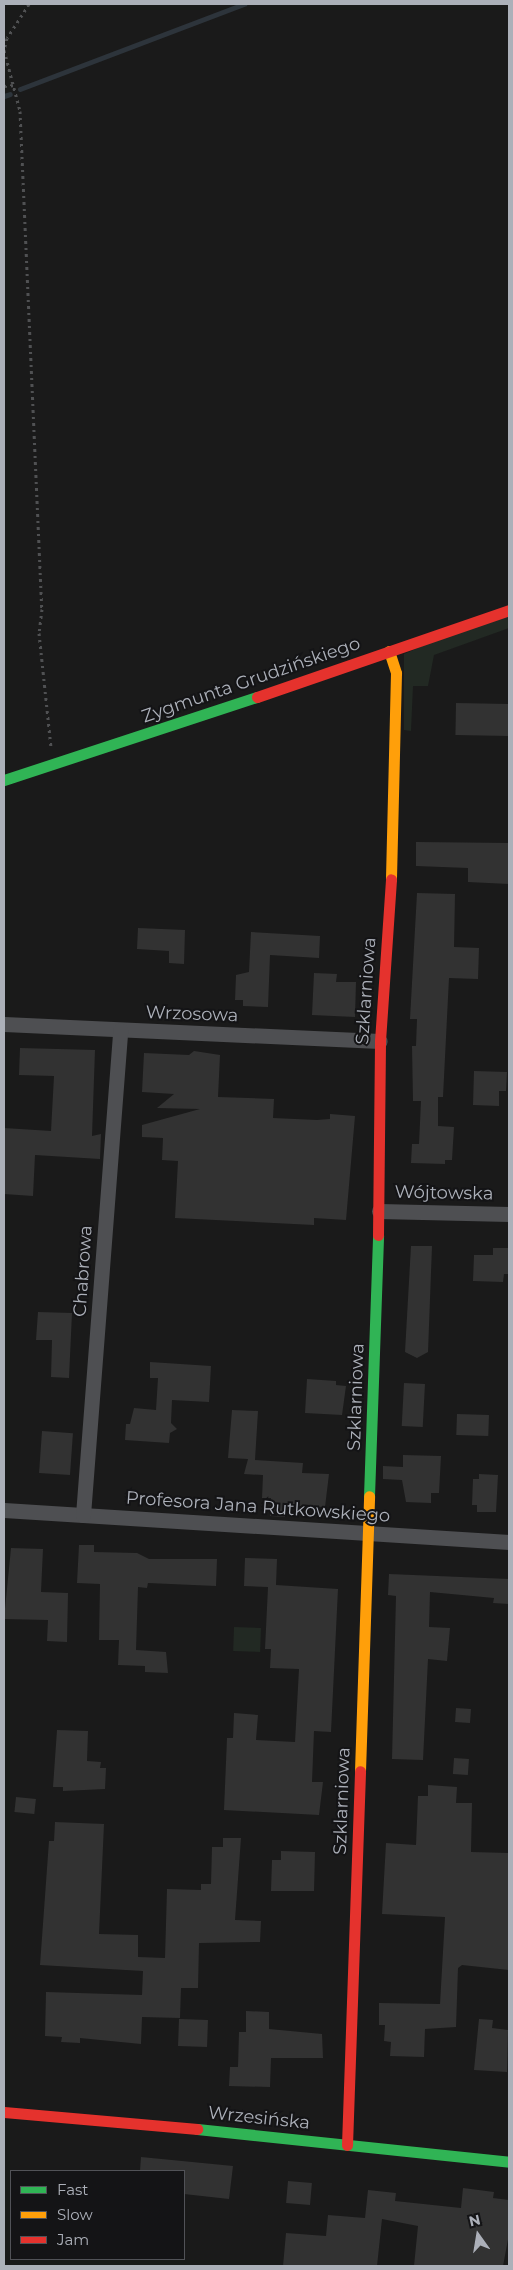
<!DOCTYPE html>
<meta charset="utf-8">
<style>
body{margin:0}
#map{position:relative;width:513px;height:2270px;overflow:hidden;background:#1a1a1a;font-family:Montserrat,sans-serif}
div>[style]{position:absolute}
.green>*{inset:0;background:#222923;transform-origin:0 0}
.stream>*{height:5px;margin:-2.5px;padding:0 2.5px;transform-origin:2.5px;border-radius:2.5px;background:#2d343b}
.building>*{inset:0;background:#323232;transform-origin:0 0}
.path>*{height:3px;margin-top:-1.5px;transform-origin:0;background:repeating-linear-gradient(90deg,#505153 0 2.5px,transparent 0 6.5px)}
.street>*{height:15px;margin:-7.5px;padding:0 7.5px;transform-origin:7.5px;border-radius:7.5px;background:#4e4f52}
.fast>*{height:11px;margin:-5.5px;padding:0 5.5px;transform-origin:5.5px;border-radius:5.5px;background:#30b455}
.slow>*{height:11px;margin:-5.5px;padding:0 5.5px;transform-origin:5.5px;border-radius:5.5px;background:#ff9f0a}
.jam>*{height:11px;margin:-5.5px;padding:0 5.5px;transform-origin:5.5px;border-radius:5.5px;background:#e5322d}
span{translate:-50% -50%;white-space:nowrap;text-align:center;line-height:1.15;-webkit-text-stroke:4px #141416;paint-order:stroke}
.street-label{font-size:18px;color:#acb0b9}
.frame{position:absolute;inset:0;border:5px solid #acb0b9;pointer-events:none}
.legend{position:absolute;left:10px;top:2170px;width:175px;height:90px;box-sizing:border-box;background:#141416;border:1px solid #515257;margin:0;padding:6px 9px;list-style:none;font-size:15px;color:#acb0b9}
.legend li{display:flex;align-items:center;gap:10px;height:25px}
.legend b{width:25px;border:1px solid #515257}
.north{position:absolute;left:453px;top:2210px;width:50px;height:50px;-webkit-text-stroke:4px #141416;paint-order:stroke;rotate:347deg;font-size:14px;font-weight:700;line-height:20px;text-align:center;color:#acb0b9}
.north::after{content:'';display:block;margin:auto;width:18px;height:22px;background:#acb0b9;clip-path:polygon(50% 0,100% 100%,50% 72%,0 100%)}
</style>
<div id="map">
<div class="green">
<i style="clip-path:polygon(509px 608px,509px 628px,434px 655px,428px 686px,413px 686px,411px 731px,404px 730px,404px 654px)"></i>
<i style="left:234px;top:1627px;width:27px;height:24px;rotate:2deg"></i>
</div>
<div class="stream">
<i style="left:20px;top:89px;width:240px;rotate:-20.8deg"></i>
<i style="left:4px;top:96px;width:6px;rotate:-18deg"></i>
</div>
<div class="building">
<i style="left:456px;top:703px;width:53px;height:32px;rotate:1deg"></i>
<i style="clip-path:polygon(416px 842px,509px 843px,509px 884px,468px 882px,468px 868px,416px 866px)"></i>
<i style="clip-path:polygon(417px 893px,455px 894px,454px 947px,479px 948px,478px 979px,449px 978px,443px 1097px,438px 1097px,438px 1126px,454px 1127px,452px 1160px,445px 1160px,445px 1164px,411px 1163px,412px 1144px,419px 1144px,421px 1101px,413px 1101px,412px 1046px,416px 1046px,417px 1019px,410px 1019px)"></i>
<i style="clip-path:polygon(138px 928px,185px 930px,184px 964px,169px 963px,169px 951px,137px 949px)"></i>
<i style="clip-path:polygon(251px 932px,320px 936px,319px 958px,270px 955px,268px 1007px,243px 1006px,243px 1000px,235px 1000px,236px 975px,249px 972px)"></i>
<i style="clip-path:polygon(314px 973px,337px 974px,336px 982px,356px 982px,355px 1017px,312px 1015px)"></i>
<i style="clip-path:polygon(20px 1048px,95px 1050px,92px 1136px,101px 1134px,100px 1159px,35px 1155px,33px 1196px,4px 1194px,4px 1128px,51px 1131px,54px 1076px,19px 1075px)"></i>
<i style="clip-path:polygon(194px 1051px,220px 1055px,218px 1097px,274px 1099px,273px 1118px,317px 1120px,330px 1119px,330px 1114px,355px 1116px,346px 1220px,314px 1218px,314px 1225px,175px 1218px,178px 1161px,162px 1160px,163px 1138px,142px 1137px,142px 1125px,200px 1109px,157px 1108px,174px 1094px,142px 1092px,144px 1053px,189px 1055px)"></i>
<i style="clip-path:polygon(474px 1071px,507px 1072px,506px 1091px,499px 1091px,499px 1106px,473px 1105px)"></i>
<i style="clip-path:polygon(411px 1246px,432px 1246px,428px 1352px,417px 1358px,405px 1352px)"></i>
<i style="clip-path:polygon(493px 1248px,509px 1248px,509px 1274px,504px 1274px,503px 1282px,473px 1281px,474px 1255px,493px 1255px)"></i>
<i style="clip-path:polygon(38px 1312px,72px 1313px,69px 1378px,51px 1377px,52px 1340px,36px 1340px)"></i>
<i style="clip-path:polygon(150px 1362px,211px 1366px,209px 1402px,172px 1400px,171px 1423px,177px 1429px,170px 1433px,169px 1443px,125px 1440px,126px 1424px,130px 1424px,134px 1408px,156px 1410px,158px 1378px,150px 1378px)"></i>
<i style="clip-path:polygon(307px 1379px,336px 1381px,336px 1385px,346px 1386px,342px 1415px,305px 1413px)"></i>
<i style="left:404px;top:1383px;width:21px;height:43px;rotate:3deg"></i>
<i style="clip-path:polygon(232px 1410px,258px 1411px,255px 1460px,303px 1463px,302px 1473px,329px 1474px,325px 1507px,285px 1506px,285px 1517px,270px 1516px,271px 1498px,262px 1498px,263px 1475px,244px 1474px,248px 1459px,228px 1458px)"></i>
<i style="left:457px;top:1414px;width:32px;height:21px;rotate:2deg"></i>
<i style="left:42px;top:1431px;width:31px;height:42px;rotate:4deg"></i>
<i style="clip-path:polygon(403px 1455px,441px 1456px,439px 1493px,431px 1493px,431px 1503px,406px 1502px,402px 1480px,383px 1479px,383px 1466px,403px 1467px)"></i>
<i style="clip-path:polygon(479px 1474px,498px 1475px,496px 1512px,477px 1512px,477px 1505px,472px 1505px,473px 1479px,479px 1479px)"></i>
<i style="clip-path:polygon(79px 1545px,94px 1545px,94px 1552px,137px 1553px,149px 1559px,217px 1559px,216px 1586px,148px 1583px,147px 1588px,138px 1587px,136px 1650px,166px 1652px,168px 1673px,145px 1672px,145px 1666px,118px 1665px,119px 1640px,99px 1640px,100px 1584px,77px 1583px)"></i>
<i style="clip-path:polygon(11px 1548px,43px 1549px,41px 1592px,68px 1593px,67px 1642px,47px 1641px,48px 1620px,4px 1619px)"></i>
<i style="clip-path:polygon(245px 1558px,277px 1559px,276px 1585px,338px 1589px,331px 1732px,314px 1731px,312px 1782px,323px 1782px,319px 1815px,224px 1810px,227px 1738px,233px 1738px,234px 1713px,258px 1715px,256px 1740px,295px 1742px,299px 1669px,270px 1668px,271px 1649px,265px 1649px,268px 1587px,244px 1586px)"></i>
<i style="clip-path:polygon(389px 1574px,509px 1579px,509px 1604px,493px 1603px,494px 1598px,430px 1592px,429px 1627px,450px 1628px,447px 1661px,428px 1659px,423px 1760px,392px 1759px,396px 1596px,388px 1595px)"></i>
<i style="left:456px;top:1708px;width:15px;height:14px;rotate:4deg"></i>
<i style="clip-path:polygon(57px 1730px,88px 1731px,87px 1761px,101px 1762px,100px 1768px,106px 1768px,105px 1789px,63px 1791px,63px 1787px,53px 1787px)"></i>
<i style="left:454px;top:1758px;width:15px;height:16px;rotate:4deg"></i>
<i style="clip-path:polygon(428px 1785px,457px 1787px,456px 1803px,472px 1803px,471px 1852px,509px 1853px,509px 1970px,462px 1965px,458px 1968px,456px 2027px,425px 2029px,424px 2057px,390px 2056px,391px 2042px,384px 2041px,385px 2025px,379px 2025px,379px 2003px,440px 2004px,445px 1917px,382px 1914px,386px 1843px,416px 1845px,418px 1796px,428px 1796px)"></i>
<i style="left:16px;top:1797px;width:20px;height:15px;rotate:6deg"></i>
<i style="clip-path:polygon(55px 1822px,104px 1824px,99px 1934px,138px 1935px,138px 1957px,165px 1958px,167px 1889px,201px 1890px,201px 1884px,211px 1884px,212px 1847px,223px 1847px,223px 1838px,241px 1838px,235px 1920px,261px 1921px,260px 1942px,199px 1943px,198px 1988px,181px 1988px,180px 2018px,142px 2017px,141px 2044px,80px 2038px,80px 2043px,61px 2042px,62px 2037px,45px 2036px,46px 1992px,142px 1995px,143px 1971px,40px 1965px,49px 1841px,54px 1841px)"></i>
<i style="clip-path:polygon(281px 1851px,315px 1852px,314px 1891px,271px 1891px,272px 1860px,281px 1860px)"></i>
<i style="clip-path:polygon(246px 2011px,269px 2012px,269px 2029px,322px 2034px,323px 2058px,271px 2058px,270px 2087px,229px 2086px,230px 2067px,238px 2067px,239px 2032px,246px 2032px)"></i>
<i style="left:179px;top:2019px;width:29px;height:27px;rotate:2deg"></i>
<i style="clip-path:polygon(479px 2019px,493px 2020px,492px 2028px,508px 2030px,507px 2072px,474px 2070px)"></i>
<i style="clip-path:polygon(141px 2157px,233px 2166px,229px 2199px,184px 2194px,184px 2171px,140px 2171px)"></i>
<i style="left:288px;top:2181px;width:24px;height:22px;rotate:5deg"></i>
<i style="clip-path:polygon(463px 2188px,494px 2192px,493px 2198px,509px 2200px,509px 2234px,503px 2266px,414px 2266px,418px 2226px,382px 2219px,377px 2266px,283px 2266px,286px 2233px,326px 2236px,328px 2215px,365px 2218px,368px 2190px,396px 2193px,395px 2201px,461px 2208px)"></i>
</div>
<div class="path">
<i style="left:29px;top:4px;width:40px;rotate:122.9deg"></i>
<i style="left:7px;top:38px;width:12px;rotate:104deg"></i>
<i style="left:4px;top:50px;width:63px;rotate:75.3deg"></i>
<i style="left:20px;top:111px;width:498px;rotate:87.5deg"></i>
<i style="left:42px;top:609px;width:24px;rotate:97deg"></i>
<i style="left:39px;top:633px;width:116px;rotate:84deg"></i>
<i style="left:4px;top:86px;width:12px;rotate:-5deg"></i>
</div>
<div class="street">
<i style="left:4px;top:1024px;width:376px;rotate:2.6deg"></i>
<i style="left:379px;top:1211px;width:130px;rotate:1.3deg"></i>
<i style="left:4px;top:1510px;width:506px;rotate:3.63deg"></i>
<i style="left:83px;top:1515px;width:486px;rotate:-85.6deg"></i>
</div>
<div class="fast">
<i style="left:4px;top:780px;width:266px;rotate:-18.2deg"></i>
<i style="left:369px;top:1496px;width:261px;rotate:-88deg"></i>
<i style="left:197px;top:2129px;width:314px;rotate:6deg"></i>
</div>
<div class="slow">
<i style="left:389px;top:651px;width:23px;rotate:72deg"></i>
<i style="left:396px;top:673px;width:206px;rotate:91.4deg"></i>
<i style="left:360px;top:1771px;width:275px;rotate:-88.1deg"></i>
</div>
<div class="jam">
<i style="left:257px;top:697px;width:267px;rotate:-19deg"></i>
<i style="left:378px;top:1235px;width:194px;rotate:-89.4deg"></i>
<i style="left:380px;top:1041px;width:162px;rotate:-86.1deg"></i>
<i style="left:4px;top:2112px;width:194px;rotate:5deg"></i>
<i style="left:347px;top:2145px;width:374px;rotate:-88deg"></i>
</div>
<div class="street-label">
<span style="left:251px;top:680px;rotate:-19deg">Zygmunta Grudzińskiego</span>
<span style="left:366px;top:991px;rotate:-86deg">Szklarniowa</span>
<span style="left:192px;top:1014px;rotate:2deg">Wrzosowa</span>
<span style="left:444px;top:1193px;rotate:1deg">Wójtowska</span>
<span style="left:83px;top:1271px;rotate:-86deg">Chabrowa</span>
<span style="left:356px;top:1397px;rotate:-88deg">Szklarniowa</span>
<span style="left:258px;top:1507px;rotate:4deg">Profesora Jana Rutkowskiego</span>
<span style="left:342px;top:1801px;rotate:-88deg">Szklarniowa</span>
<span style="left:259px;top:2118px;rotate:6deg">Wrzesińska</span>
</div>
<div class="frame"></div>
<ul class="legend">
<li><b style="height:6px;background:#30b455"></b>Fast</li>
<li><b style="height:6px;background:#ff9f0a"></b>Slow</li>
<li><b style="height:6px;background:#e5322d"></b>Jam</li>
</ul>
<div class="north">N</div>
</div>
